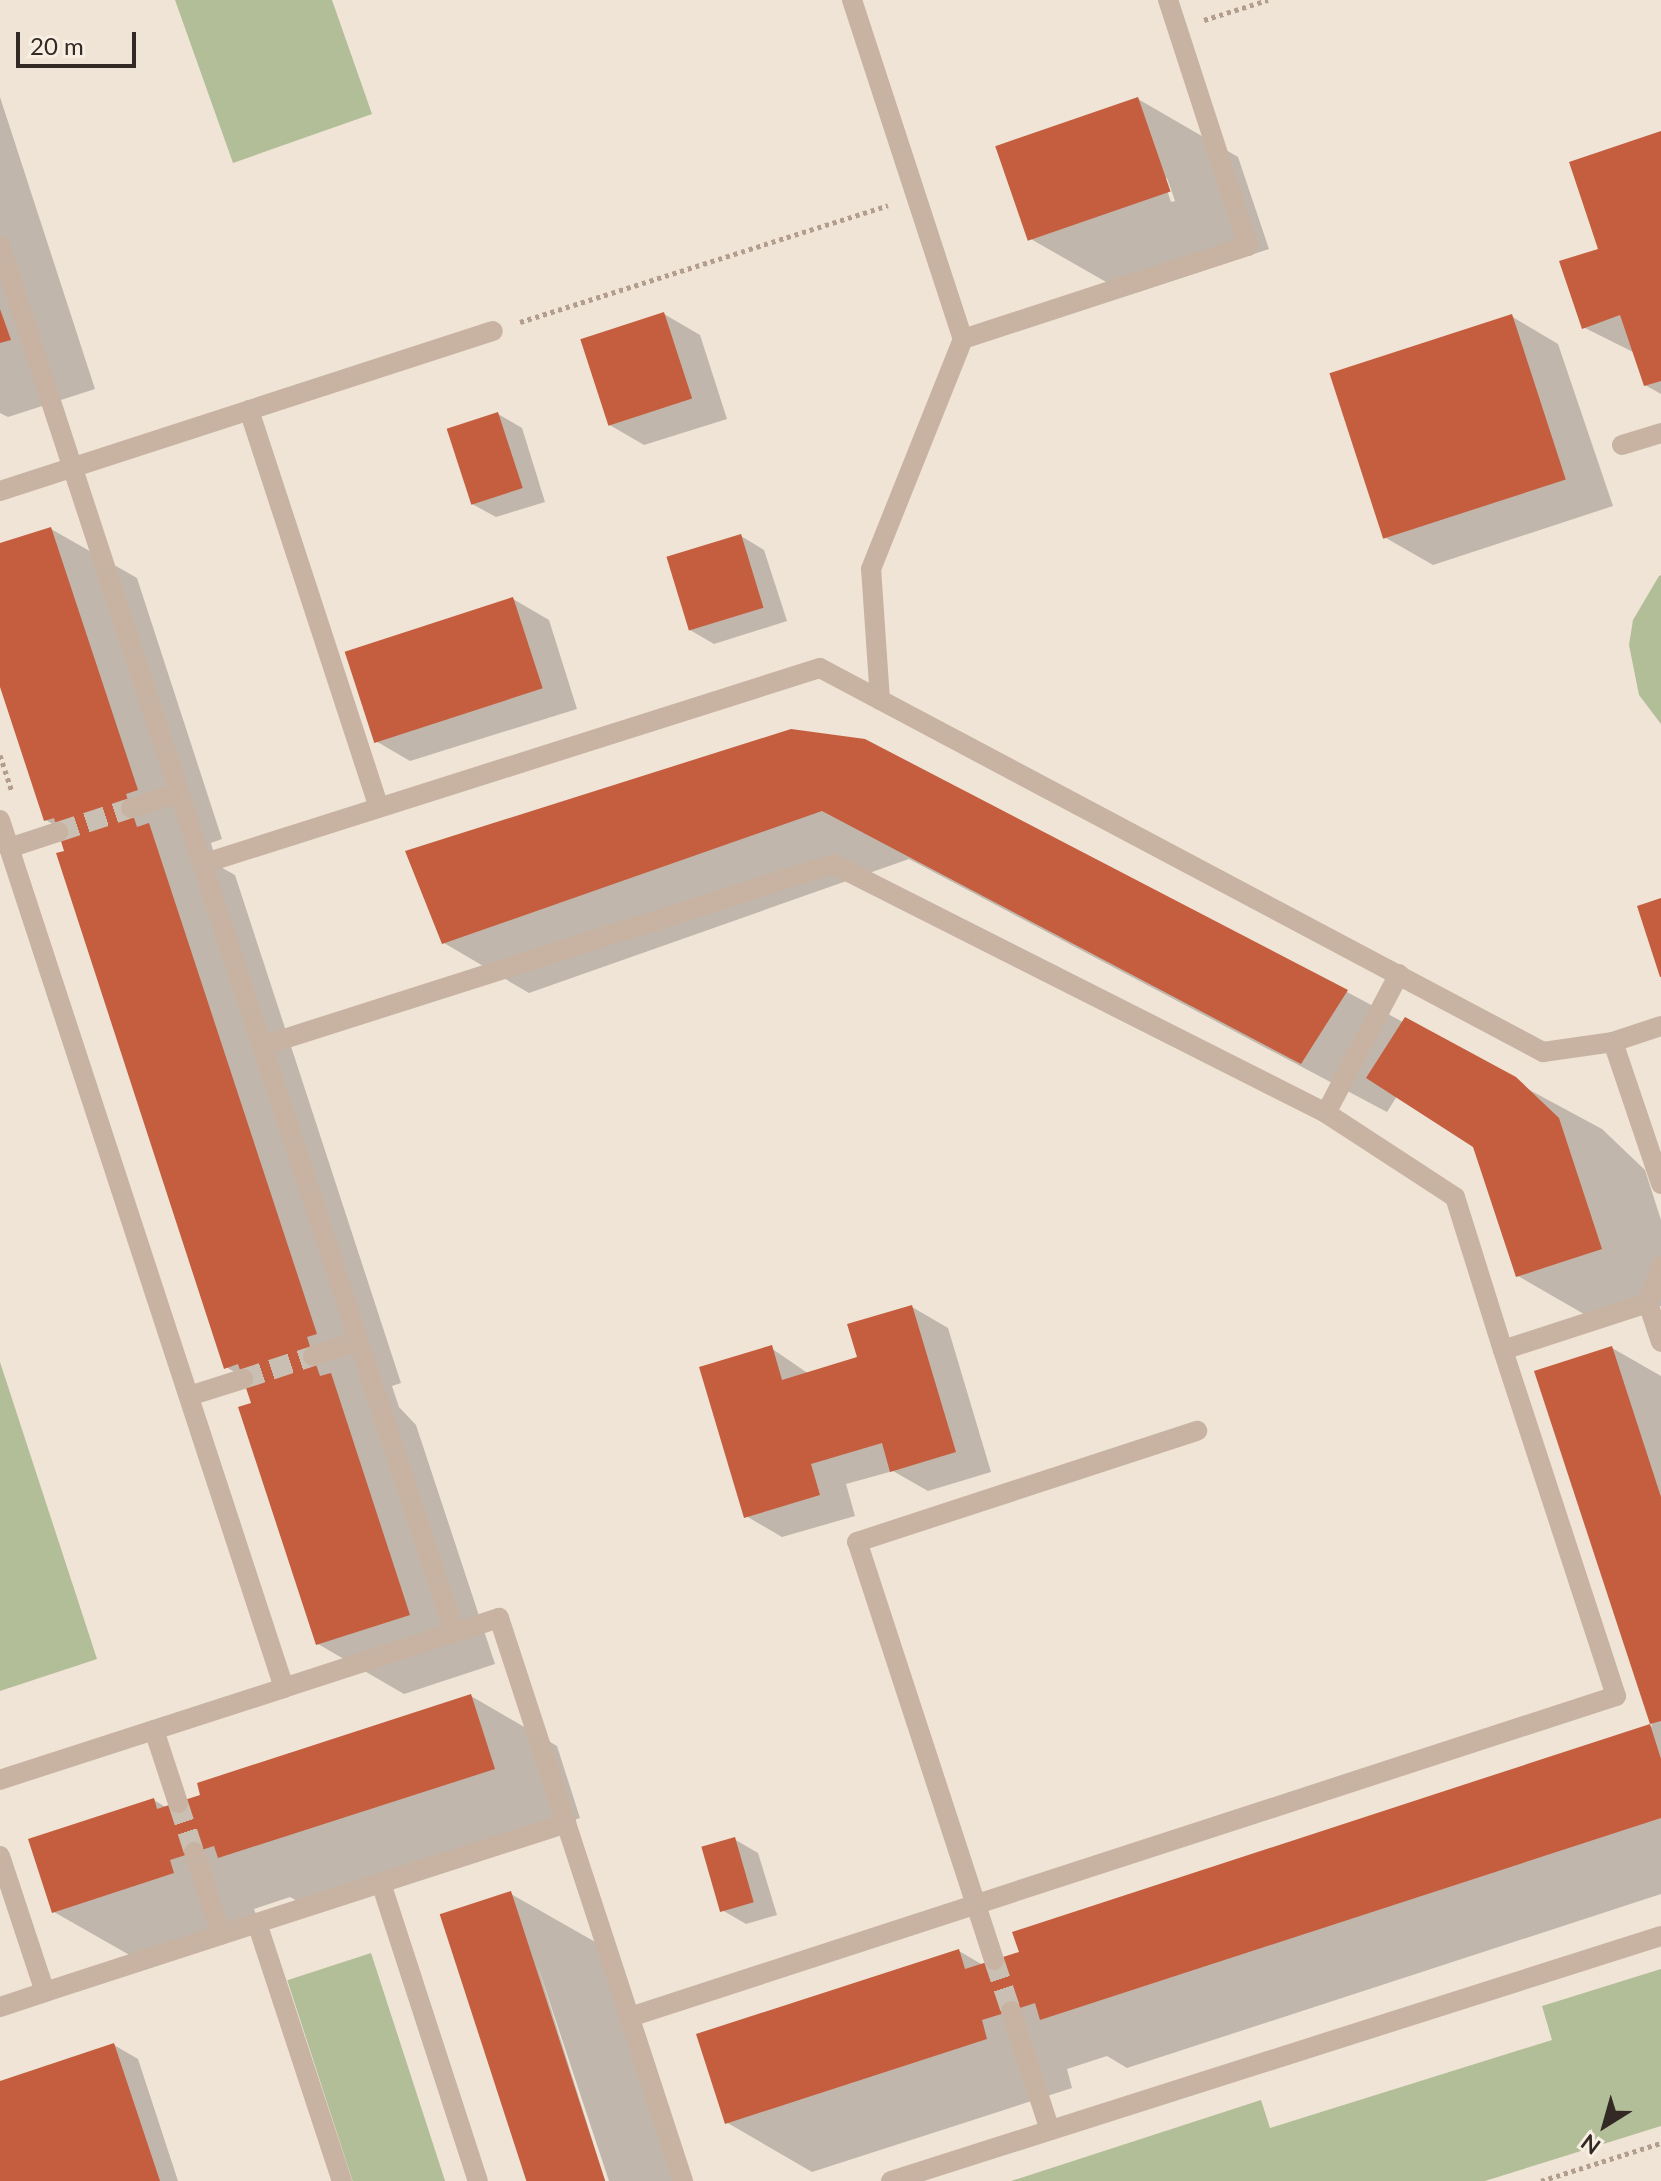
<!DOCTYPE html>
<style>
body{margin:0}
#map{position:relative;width:1661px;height:2181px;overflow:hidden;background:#f0e4d6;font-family:Lato,sans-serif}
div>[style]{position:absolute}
.green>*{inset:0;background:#b2be97;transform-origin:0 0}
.shadow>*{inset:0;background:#0003}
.building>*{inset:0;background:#c55e3f;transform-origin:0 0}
.minor-tunnel>*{height:20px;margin-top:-10px;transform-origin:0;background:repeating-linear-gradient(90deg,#cabfb3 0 20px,transparent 0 30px)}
.path>*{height:5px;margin-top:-2.5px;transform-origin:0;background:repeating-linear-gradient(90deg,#b39d8d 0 4px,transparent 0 8px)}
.minor>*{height:20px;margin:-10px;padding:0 10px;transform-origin:10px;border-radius:10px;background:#c8b3a3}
span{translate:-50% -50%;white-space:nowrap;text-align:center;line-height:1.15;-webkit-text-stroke:6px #f8eee2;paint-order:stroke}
.north{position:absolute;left:1565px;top:2085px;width:80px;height:80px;-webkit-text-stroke:6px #f8eee2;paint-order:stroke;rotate:217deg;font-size:22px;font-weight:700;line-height:32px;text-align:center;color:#332925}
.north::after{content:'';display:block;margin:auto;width:28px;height:36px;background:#332925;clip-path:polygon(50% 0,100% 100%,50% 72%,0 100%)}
.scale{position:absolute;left:16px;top:32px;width:120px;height:36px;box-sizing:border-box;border:4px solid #332925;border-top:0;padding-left:10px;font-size:24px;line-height:28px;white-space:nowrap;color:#332925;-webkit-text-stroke:6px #f8eee2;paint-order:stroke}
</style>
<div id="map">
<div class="green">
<i style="clip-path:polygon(175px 0,332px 0,372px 114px,233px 163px)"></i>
<i style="clip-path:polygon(1659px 576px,1661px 575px,1661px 724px,1639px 695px,1629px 645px,1633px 620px)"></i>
<i style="clip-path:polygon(0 1362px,97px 1659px,0 1691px)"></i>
<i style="left:371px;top:1953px;width:240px;height:88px;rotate:72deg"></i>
<i style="clip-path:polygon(1661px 1969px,1661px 2126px,1485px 2181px,1011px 2181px,1261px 2100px,1270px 2128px,1552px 2040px,1542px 2006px)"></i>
</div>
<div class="shadow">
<i style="clip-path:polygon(0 97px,95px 389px,8px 417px,0 413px)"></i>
<i style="clip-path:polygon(evenodd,1138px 99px,1238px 157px,1269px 249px,1129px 295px,1029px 238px,1138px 99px,1163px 178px,1167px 178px,1175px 201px,1171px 202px,1163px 178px)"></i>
<i style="clip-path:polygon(1661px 133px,1661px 394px,1645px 385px,1635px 353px,1583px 327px,1601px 250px)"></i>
<i style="clip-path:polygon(664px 314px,700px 335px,727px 419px,644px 445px,608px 424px)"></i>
<i style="clip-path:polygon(1511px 316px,1558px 344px,1613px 506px,1433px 565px,1386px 538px)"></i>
<i style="clip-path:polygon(498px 414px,522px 428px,545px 502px,496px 517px,472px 504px)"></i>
<i style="clip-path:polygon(51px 529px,137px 578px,222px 839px,211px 843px,217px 865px,235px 875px,401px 1383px,392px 1386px,399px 1407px,416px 1425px,495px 1664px,404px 1694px,318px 1644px,245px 1378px,226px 1367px,59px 828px,46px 820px,0 680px,0 546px)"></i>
<i style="clip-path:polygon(741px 536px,764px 550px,787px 621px,714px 644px,690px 630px)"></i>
<i style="clip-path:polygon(513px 599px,549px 620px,577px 709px,410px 761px,374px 740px)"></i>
<i style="clip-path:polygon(791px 731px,1347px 992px,1602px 1129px,1645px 1170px,1661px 1220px,1661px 1306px,1603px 1325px,1518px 1276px,1475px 1145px,1397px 1096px,1387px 1112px,909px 859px,529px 993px,444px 943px)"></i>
<i style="clip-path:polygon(912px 1307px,948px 1328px,991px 1472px,928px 1491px,893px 1471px,846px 1484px,855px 1516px,782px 1537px,746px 1516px,771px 1348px,809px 1374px,859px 1358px)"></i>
<i style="clip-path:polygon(1612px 1348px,1661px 1376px,1661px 1894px,1127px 2068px,1107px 2056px,1067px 2069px,1072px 2088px,812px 2172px,726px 2122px,959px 1951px,983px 1965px,1021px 1953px,1015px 1933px,1652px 1726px,1536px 1372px)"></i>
<i style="clip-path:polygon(471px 1696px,557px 1746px,580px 1818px,306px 1906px,290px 1897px,254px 1909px,259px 1922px,140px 1961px,54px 1912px,154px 1800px,167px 1808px,203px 1797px)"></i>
<i style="clip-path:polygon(734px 1839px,758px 1853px,777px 1915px,746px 1924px,722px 1910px)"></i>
<i style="clip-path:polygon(511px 1894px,597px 1943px,675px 2181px,609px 2181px,536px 1961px,605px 2181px,530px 2181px)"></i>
<i style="clip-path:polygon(114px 2045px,138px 2059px,178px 2181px,0 2181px,0 2083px)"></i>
</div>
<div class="building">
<i style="left:1138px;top:97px;width:100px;height:151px;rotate:71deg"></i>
<i style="clip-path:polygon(1661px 131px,1661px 381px,1644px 386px,1620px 315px,1582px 329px,1559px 261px,1598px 249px,1569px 162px)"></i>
<i style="clip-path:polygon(0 309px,11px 340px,0 343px)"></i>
<i style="left:664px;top:312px;width:91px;height:88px;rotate:72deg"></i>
<i style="left:1512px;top:314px;width:174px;height:192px;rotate:72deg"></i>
<i style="left:498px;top:412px;width:80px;height:54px;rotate:72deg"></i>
<i style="clip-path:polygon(51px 527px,138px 790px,126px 794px,137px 827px,149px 823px,317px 1334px,307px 1337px,313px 1356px,320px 1376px,331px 1373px,410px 1615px,316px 1645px,238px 1407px,251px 1403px,238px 1364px,224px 1369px,56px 853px,64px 851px,54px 818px,44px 821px,0 687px,0 543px)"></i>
<i style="left:741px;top:534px;width:77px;height:78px;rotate:73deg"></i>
<i style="left:513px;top:597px;width:96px;height:177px;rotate:72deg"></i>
<i style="clip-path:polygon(791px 729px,865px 739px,1348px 990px,1301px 1064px,822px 811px,442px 944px,405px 851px)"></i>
<i style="clip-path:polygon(1661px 898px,1661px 977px,1660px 977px,1637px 906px)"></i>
<i style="clip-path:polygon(1405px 1017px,1516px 1077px,1559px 1118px,1602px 1249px,1516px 1277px,1473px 1147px,1366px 1078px)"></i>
<i style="clip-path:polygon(912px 1305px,956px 1452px,890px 1472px,882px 1443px,811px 1464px,820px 1495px,744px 1518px,699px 1367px,772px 1345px,782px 1380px,857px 1357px,847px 1324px)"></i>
<i style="clip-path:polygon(1612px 1346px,1661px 1497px,1661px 1721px,1650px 1724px,1534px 1371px)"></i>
<i style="clip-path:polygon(471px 1694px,495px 1769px,218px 1858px,214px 1846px,170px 1860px,174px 1873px,52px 1913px,28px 1839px,154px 1798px,157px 1809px,200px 1795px,197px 1783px)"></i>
<i style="clip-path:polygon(1650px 1724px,1661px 1759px,1661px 1818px,1040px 2020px,1035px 2003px,1011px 2011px,982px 2020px,987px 2039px,725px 2124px,696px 2034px,959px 1949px,965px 1969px,1019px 1952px,1012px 1932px)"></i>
<i style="left:735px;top:1837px;width:68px;height:35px;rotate:74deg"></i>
<i style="left:511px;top:1891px;width:305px;height:75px;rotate:72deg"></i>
<i style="clip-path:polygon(114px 2043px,160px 2181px,0 2181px,0 2081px)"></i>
</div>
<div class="minor-tunnel">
<i style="left:58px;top:832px;width:77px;rotate:-18.2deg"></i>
<i style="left:243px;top:1379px;width:74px;rotate:-18.2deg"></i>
<i style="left:178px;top:1803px;width:52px;rotate:71.9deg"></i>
<i style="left:994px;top:1960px;width:54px;rotate:71.6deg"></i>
</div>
<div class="path">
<i style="left:1204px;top:20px;width:67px;rotate:-17.4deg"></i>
<i style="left:520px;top:322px;width:386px;rotate:-17.6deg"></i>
<i style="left:0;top:755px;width:38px;rotate:72deg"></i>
<i style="left:1541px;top:2181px;width:126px;rotate:-17.6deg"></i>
</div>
<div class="minor">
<i style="left:852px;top:0;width:357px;rotate:71.9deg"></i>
<i style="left:963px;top:339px;width:300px;rotate:-18.1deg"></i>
<i style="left:1248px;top:246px;width:259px;rotate:-108deg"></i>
<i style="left:0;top:246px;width:1458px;rotate:71.86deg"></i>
<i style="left:249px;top:410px;width:418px;rotate:71.9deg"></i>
<i style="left:1622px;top:445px;width:41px;rotate:-17.1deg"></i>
<i style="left:0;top:491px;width:518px;rotate:-17.98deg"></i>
<i style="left:880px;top:700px;width:131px;rotate:-93.9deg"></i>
<i style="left:871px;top:569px;width:248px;rotate:-68.2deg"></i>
<i style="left:131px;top:808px;width:50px;rotate:-17.4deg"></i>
<i style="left:0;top:820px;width:913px;rotate:71.88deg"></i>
<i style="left:284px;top:1688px;width:299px;rotate:162.1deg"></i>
<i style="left:9px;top:848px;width:52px;rotate:-18.1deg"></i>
<i style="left:202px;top:864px;width:648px;rotate:-17.6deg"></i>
<i style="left:820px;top:668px;width:819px;rotate:27.97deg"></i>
<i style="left:1543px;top:1052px;width:71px;rotate:-8.1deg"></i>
<i style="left:1661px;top:1026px;width:51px;rotate:161.6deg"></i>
<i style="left:1613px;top:1042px;width:150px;rotate:71.3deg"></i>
<i style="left:262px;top:1046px;width:599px;rotate:-17.68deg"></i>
<i style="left:833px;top:864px;width:552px;rotate:26.8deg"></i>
<i style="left:1326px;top:1113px;width:157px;rotate:-62.3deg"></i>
<i style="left:1326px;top:1113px;width:154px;rotate:33.1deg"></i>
<i style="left:1455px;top:1197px;width:160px;rotate:72.6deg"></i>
<i style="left:1661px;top:1266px;width:39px;rotate:109deg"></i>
<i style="left:1648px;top:1303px;width:41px;rotate:71.6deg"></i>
<i style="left:313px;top:1356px;width:47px;rotate:-18.4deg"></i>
<i style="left:189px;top:1396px;width:57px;rotate:-17.5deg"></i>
<i style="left:154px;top:1730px;width:77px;rotate:71.8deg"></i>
<i style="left:566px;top:1823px;width:377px;rotate:71.9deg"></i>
<i style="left:194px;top:1852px;width:87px;rotate:72deg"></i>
<i style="left:0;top:1856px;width:143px;rotate:71.7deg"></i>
<i style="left:45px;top:1992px;width:223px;rotate:-18deg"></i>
<i style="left:257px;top:1923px;width:272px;rotate:71.8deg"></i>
<i style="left:381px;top:1883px;width:313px;rotate:72deg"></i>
<i style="left:257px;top:1923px;width:325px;rotate:-17.9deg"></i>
<i style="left:566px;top:1823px;width:216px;rotate:-108.1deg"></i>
<i style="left:499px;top:1618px;width:226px;rotate:162deg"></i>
<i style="left:994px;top:1960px;width:440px;rotate:-108.1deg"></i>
<i style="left:857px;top:1542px;width:358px;rotate:-18.1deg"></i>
<i style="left:0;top:2007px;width:47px;rotate:-18.4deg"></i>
<i style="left:1011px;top:2011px;width:125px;rotate:71.9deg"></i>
<i style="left:630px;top:2017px;width:1037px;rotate:-18.03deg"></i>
<i style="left:1616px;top:1696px;width:364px;rotate:-108.1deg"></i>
<i style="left:1503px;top:1350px;width:152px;rotate:-18deg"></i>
<i style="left:891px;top:2181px;width:808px;rotate:-17.65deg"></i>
</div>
<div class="north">N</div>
<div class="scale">20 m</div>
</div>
